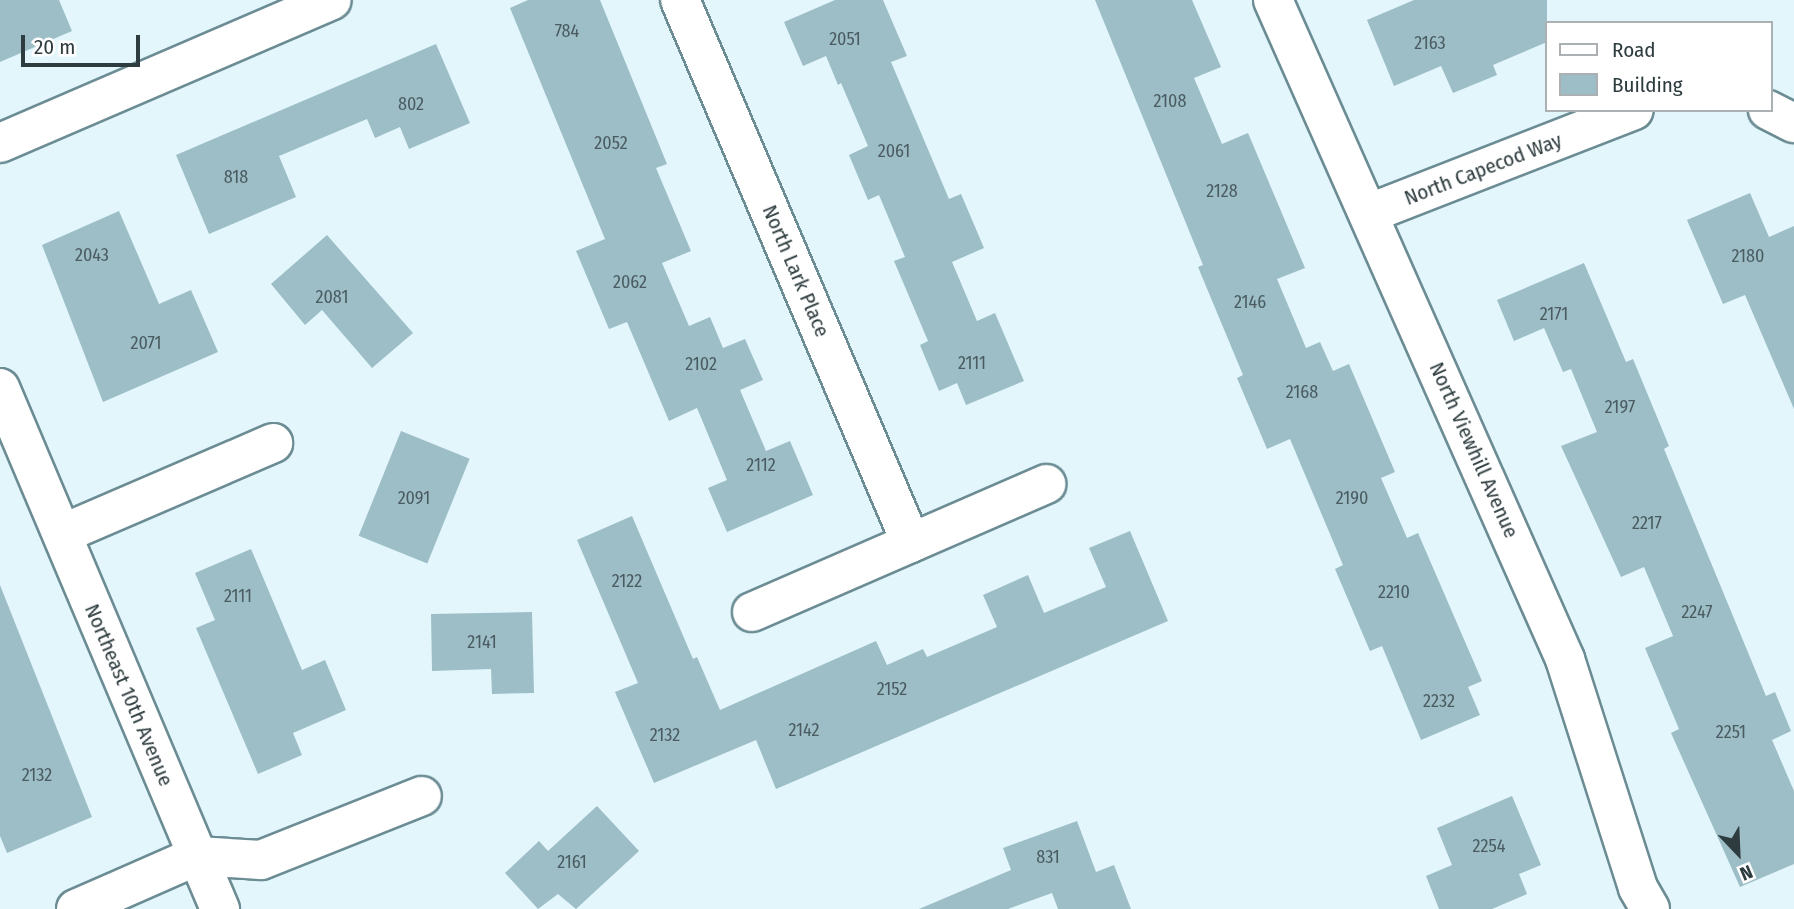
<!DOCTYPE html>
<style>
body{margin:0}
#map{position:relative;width:1794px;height:909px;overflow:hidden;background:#e2f6fc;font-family:"Fira Sans Condensed",sans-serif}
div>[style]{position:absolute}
.building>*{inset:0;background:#9dbec7;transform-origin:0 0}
.roads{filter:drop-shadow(2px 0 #6c8c94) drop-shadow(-2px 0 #6c8c94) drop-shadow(0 2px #6c8c94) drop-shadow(0 -2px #6c8c94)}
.street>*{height:38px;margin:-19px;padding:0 19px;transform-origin:19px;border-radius:19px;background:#fff}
span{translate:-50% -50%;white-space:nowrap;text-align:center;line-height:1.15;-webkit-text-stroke:6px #fff;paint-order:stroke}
.number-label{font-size:18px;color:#4a5c61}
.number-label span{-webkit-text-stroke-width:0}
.street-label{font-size:21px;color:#2e3c3f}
.legend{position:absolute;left:1545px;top:21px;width:228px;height:91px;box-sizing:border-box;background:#fff;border:2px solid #abb1b2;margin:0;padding:9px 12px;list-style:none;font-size:21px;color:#2e3c3f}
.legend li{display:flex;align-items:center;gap:14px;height:35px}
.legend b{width:35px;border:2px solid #abb1b2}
.north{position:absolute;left:1703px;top:818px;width:70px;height:70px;-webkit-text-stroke:5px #fff;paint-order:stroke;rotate:157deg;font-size:19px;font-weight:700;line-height:28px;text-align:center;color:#2e3c3f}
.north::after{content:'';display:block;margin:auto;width:24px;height:32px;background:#2e3c3f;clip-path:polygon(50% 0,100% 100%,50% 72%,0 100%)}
.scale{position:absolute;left:21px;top:35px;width:119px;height:32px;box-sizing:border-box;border:4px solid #2e3c3f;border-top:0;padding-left:9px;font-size:21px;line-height:24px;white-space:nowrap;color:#2e3c3f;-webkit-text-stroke:5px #fff;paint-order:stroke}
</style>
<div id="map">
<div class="building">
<i style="clip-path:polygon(0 0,59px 0,72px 31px,0 62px)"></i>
<i style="clip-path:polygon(528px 0,600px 0,667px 164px,656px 168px,691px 251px,662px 263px,689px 326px,710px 317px,723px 348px,745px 339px,763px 380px,740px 390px,766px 451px,790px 441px,813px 495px,727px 532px,708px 488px,727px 480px,697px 408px,669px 421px,627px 322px,609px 329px,576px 251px,605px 239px,510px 8px)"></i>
<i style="clip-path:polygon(835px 0,883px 0,907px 56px,891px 62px,949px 199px,961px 194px,984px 248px,952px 262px,977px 321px,995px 313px,1024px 381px,966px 405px,957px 383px,939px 391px,920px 345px,928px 341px,894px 261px,905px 257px,879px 195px,868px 200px,849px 155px,868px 146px,841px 83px,838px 85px,826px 56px,803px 66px,784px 22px)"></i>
<i style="clip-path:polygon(1095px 0,1192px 0,1221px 67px,1194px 78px,1222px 144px,1248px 133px,1305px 268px,1277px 279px,1306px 348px,1320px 342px,1333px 371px,1349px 364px,1395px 472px,1381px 478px,1407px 538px,1418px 533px,1482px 681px,1468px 687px,1480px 715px,1421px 740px,1382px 646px,1370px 651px,1335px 569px,1343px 565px,1290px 439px,1267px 449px,1237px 378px,1243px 375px,1198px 267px,1203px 265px)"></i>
<i style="clip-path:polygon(1414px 0,1547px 0,1547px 42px,1493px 65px,1497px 75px,1453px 93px,1441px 66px,1394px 86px,1367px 20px)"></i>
<i style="clip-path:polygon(436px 44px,470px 123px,409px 149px,400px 127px,375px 138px,367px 119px,279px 156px,296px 197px,209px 234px,176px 155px)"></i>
<i style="clip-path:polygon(1750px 193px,1769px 237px,1794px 226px,1794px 409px,1745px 295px,1723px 304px,1687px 220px)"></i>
<i style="clip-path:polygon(119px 211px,159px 304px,191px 290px,218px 352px,103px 402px,42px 245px)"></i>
<i style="clip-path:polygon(327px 235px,413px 333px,372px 368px,322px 310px,305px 325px,271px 284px)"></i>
<i style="clip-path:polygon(1584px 263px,1626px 362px,1633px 359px,1669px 446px,1664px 449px,1766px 696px,1775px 692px,1791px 731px,1772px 740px,1794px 791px,1794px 864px,1740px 887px,1671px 733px,1679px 729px,1645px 648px,1673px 636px,1644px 567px,1621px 577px,1561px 446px,1597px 432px,1571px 369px,1563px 372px,1544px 328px,1514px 341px,1497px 300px)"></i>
<i style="left:401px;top:431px;width:74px;height:113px;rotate:22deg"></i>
<i style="clip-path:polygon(632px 516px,693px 659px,697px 657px,720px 710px,876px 641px,887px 665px,923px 649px,927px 657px,997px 627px,983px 595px,1028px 575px,1044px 613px,1106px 587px,1089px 548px,1130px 531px,1168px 621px,776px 789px,756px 740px,654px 783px,615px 692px,638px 683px,577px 540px)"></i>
<i style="clip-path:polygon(251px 549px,302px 670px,325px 660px,346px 710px,293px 733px,302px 755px,258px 774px,196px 628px,215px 620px,195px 573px)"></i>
<i style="clip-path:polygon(0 585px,92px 817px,7px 853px,0 836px)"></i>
<i style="clip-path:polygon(532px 612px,534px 693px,492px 694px,491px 669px,432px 671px,431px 614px)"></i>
<i style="clip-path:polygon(1512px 796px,1541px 865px,1519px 874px,1527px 894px,1492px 909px,1439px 909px,1426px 876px,1452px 865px,1437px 828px)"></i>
<i style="clip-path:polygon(597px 806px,639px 851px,576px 909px,558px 894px,538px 909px,505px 873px,539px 841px,548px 851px)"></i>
<i style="clip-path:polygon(1077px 821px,1096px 872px,1114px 865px,1131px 909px,1058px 909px,1052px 893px,1008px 909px,919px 909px,1011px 870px,1003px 848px)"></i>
</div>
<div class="roads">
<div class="street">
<i style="left:680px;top:0;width:590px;rotate:66.95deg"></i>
<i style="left:1273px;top:0;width:721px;rotate:66.1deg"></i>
<i style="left:1565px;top:659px;width:240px;rotate:72.3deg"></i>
<i style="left:1638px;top:888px;width:24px;rotate:60deg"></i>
<i style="left:1768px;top:110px;width:29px;rotate:27deg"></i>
<i style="left:0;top:143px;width:361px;rotate:-23.3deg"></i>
<i style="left:1370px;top:213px;width:283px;rotate:-21.3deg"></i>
<i style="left:0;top:388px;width:566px;rotate:67.11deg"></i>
<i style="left:62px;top:534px;width:230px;rotate:-23.3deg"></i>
<i style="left:752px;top:612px;width:321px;rotate:-23.5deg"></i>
<i style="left:76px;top:909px;width:132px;rotate:-23.7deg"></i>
<i style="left:197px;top:856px;width:64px;rotate:3.6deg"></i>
<i style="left:261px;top:860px;width:173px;rotate:-21.7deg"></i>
</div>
</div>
<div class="number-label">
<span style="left:567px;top:31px">784</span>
<span style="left:845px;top:39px">2051</span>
<span style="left:1430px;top:43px">2163</span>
<span style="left:1170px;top:101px">2108</span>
<span style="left:411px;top:104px">802</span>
<span style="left:611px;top:143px">2052</span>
<span style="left:894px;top:151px">2061</span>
<span style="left:236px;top:177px">818</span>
<span style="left:1222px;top:191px">2128</span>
<span style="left:92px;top:255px">2043</span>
<span style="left:1748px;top:256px">2180</span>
<span style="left:630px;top:282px">2062</span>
<span style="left:332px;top:297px">2081</span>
<span style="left:1250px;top:302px">2146</span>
<span style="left:1554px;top:314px">2171</span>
<span style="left:146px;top:343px">2071</span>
<span style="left:972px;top:363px">2111</span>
<span style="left:701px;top:364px">2102</span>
<span style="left:1302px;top:392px">2168</span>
<span style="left:1620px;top:407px">2197</span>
<span style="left:761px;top:465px">2112</span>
<span style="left:414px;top:498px">2091</span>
<span style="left:1352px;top:498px">2190</span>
<span style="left:1647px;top:523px">2217</span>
<span style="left:627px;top:581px">2122</span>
<span style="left:1394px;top:592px">2210</span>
<span style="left:238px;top:596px">2111</span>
<span style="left:1697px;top:612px">2247</span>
<span style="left:482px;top:642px">2141</span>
<span style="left:892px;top:689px">2152</span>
<span style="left:1439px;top:701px">2232</span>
<span style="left:804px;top:730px">2142</span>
<span style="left:1731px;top:732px">2251</span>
<span style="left:665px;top:735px">2132</span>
<span style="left:37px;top:775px">2132</span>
<span style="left:1489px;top:846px">2254</span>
<span style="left:1048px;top:857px">831</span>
<span style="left:572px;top:862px">2161</span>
</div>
<div class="street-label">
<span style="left:1483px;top:169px;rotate:-21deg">North Capecod Way</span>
<span style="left:796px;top:271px;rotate:67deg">North Lark Place</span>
<span style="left:1474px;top:450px;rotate:66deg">North Viewhill Avenue</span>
<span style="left:129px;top:695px;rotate:67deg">Northeast 10th Avenue</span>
</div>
<ul class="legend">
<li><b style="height:9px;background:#fff"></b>Road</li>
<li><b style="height:19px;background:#9dbec7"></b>Building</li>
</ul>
<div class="north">N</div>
<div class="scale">20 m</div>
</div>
